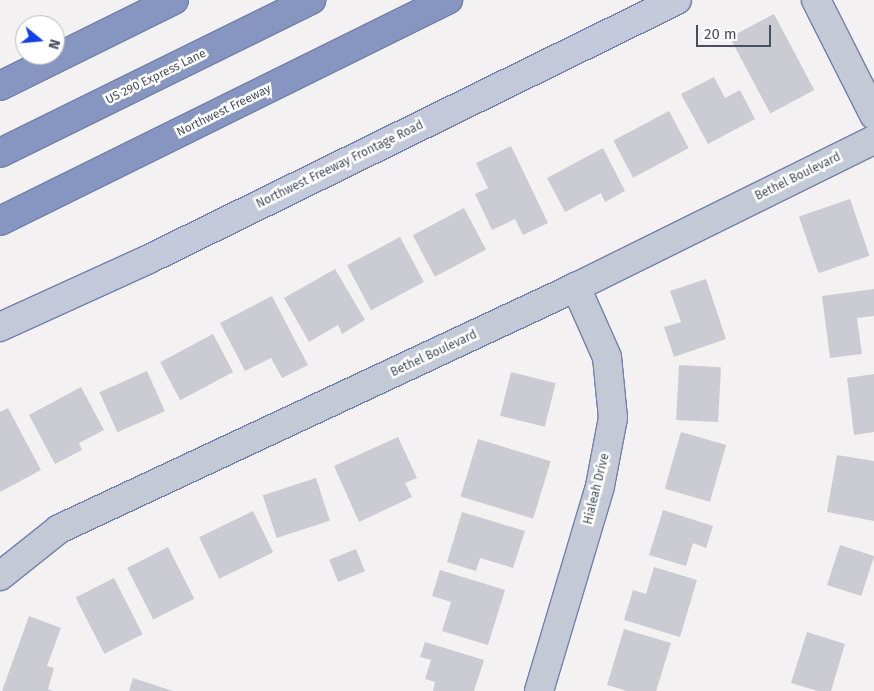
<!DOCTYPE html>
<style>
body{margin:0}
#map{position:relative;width:874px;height:691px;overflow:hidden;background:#f3f1f1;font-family:"Fira Sans",sans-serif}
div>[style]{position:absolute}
.building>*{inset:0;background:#cbccd3;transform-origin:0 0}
.roads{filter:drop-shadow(1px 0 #7281ad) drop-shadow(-1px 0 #7281ad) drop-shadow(0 1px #7281ad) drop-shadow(0 -1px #7281ad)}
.minor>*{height:28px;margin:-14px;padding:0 14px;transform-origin:14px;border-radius:14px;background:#c4c9d6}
.secondary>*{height:28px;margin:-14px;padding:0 14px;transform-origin:14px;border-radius:14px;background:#c3c9da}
.motorway>*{height:28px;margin:-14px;padding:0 14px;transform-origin:14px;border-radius:14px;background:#8796c1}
span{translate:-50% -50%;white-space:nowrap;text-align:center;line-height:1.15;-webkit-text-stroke:5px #fff;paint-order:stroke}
.street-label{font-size:12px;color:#484f5f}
.north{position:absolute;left:15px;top:15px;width:50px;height:50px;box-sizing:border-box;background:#fff;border:1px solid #b6b9bf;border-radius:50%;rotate:107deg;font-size:14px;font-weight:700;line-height:20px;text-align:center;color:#484f5f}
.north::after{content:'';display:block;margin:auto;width:18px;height:22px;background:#133feb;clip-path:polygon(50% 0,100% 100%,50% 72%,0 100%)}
.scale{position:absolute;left:696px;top:25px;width:75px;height:22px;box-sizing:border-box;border:2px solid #484f5f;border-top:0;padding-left:6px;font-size:15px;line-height:18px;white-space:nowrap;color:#484f5f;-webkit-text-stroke:4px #fff;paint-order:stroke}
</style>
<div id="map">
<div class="building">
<i style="left:774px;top:14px;width:86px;height:50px;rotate:62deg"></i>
<i style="clip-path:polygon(714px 77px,725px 98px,740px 90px,755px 119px,708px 144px,681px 94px)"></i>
<i style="left:669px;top:111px;width:42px;height:63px;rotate:62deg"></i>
<i style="clip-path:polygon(511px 146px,548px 223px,523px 235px,515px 219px,492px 230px,475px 194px,488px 188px,476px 163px)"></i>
<i style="clip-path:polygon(603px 148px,625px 191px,605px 202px,601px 193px,565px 212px,547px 178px)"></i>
<i style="left:850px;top:199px;width:60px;height:54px;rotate:71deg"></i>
<i style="left:464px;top:208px;width:47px;height:58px;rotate:62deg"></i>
<i style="left:400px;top:237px;width:51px;height:60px;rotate:62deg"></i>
<i style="clip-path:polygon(335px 269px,365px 320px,342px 334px,338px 325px,309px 342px,284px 298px)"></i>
<i style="clip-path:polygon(706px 279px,726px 339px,674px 357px,664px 327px,681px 322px,670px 291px)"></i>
<i style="clip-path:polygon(874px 289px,874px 316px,857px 318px,862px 354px,830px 358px,822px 296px)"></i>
<i style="clip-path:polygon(272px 296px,308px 365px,282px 378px,271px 358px,245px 371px,220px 323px)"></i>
<i style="left:213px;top:334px;width:43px;height:60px;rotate:62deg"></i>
<i style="left:679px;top:365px;width:42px;height:55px;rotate:3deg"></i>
<i style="left:147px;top:371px;width:44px;height:52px;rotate:66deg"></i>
<i style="left:511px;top:372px;width:46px;height:45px;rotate:14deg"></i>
<i style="clip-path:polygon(874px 374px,874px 432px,854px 435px,847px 378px)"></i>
<i style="clip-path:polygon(81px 387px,104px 430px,79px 443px,82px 450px,55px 464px,29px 415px)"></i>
<i style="clip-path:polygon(8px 408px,41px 470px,0 492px,0 412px)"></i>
<i style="left:681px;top:432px;width:47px;height:59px;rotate:16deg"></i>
<i style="clip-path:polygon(398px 437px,417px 478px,405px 483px,412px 497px,359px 522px,334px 466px)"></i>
<i style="left:478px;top:439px;width:76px;height:60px;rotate:17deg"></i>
<i style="clip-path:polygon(837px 455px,874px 461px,874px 521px,827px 512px)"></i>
<i style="left:316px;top:478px;width:45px;height:56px;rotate:72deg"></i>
<i style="clip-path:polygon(663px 510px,713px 526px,706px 548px,693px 543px,686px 566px,649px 555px)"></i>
<i style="left:253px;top:511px;width:46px;height:60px;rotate:64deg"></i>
<i style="clip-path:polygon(462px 512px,525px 531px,513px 568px,480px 558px,476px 571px,447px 562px)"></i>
<i style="left:840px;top:545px;width:36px;height:42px;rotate:18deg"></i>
<i style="left:168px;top:547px;width:58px;height:46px;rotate:63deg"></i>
<i style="left:356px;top:549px;width:24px;height:29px;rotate:68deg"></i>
<i style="clip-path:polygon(654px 567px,697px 580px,680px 637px,624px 620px,633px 590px,646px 594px)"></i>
<i style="clip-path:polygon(440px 570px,505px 590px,488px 645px,442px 631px,451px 602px,432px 596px)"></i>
<i style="left:114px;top:578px;width:63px;height:43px;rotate:63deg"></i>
<i style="clip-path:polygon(29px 616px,61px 628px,47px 666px,54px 668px,48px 689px,53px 691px,2px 691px)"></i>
<i style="clip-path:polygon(624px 629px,671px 643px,656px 691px,627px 691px,607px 685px)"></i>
<i style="clip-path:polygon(807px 632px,845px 644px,831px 691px,818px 691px,791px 683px)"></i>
<i style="clip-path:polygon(425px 642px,484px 660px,474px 691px,433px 691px,435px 682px,425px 679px,431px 660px,420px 657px)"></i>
<i style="clip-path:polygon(133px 678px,173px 691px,129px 691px)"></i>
</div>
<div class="roads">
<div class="minor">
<i style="left:816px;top:0;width:129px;rotate:63.2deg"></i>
<i style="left:0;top:576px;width:75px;rotate:-38.5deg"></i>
<i style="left:59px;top:529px;width:571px;rotate:-25.08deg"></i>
<i style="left:576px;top:287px;width:332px;rotate:-26.3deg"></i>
<i style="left:539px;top:691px;width:214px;rotate:-73.4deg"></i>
<i style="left:600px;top:486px;width:69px;rotate:-79.2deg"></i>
<i style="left:613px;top:418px;width:61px;rotate:-95.6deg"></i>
<i style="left:607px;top:357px;width:77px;rotate:-113.9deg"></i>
</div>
<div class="secondary">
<i style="left:0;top:327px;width:162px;rotate:-24.5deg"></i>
<i style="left:147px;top:260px;width:590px;rotate:-26.13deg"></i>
</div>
<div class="motorway">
<i style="left:0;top:86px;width:194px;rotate:-26.3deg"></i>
<i style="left:0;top:153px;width:347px;rotate:-26.2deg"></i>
<i style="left:0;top:221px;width:500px;rotate:-26.3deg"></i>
</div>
</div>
<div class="street-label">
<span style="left:156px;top:77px;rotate:-26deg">US 290 Express Lane</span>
<span style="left:224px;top:111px;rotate:-26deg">Northwest Freeway</span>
<span style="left:340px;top:165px;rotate:-26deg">Northwest Freeway Frontage Road</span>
<span style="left:798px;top:177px;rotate:-26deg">Bethel Boulevard</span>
<span style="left:434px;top:354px;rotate:-25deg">Bethel Boulevard</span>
<span style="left:597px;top:489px;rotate:-76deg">Hialeah Drive</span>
</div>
<div class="north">N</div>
<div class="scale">20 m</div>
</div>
